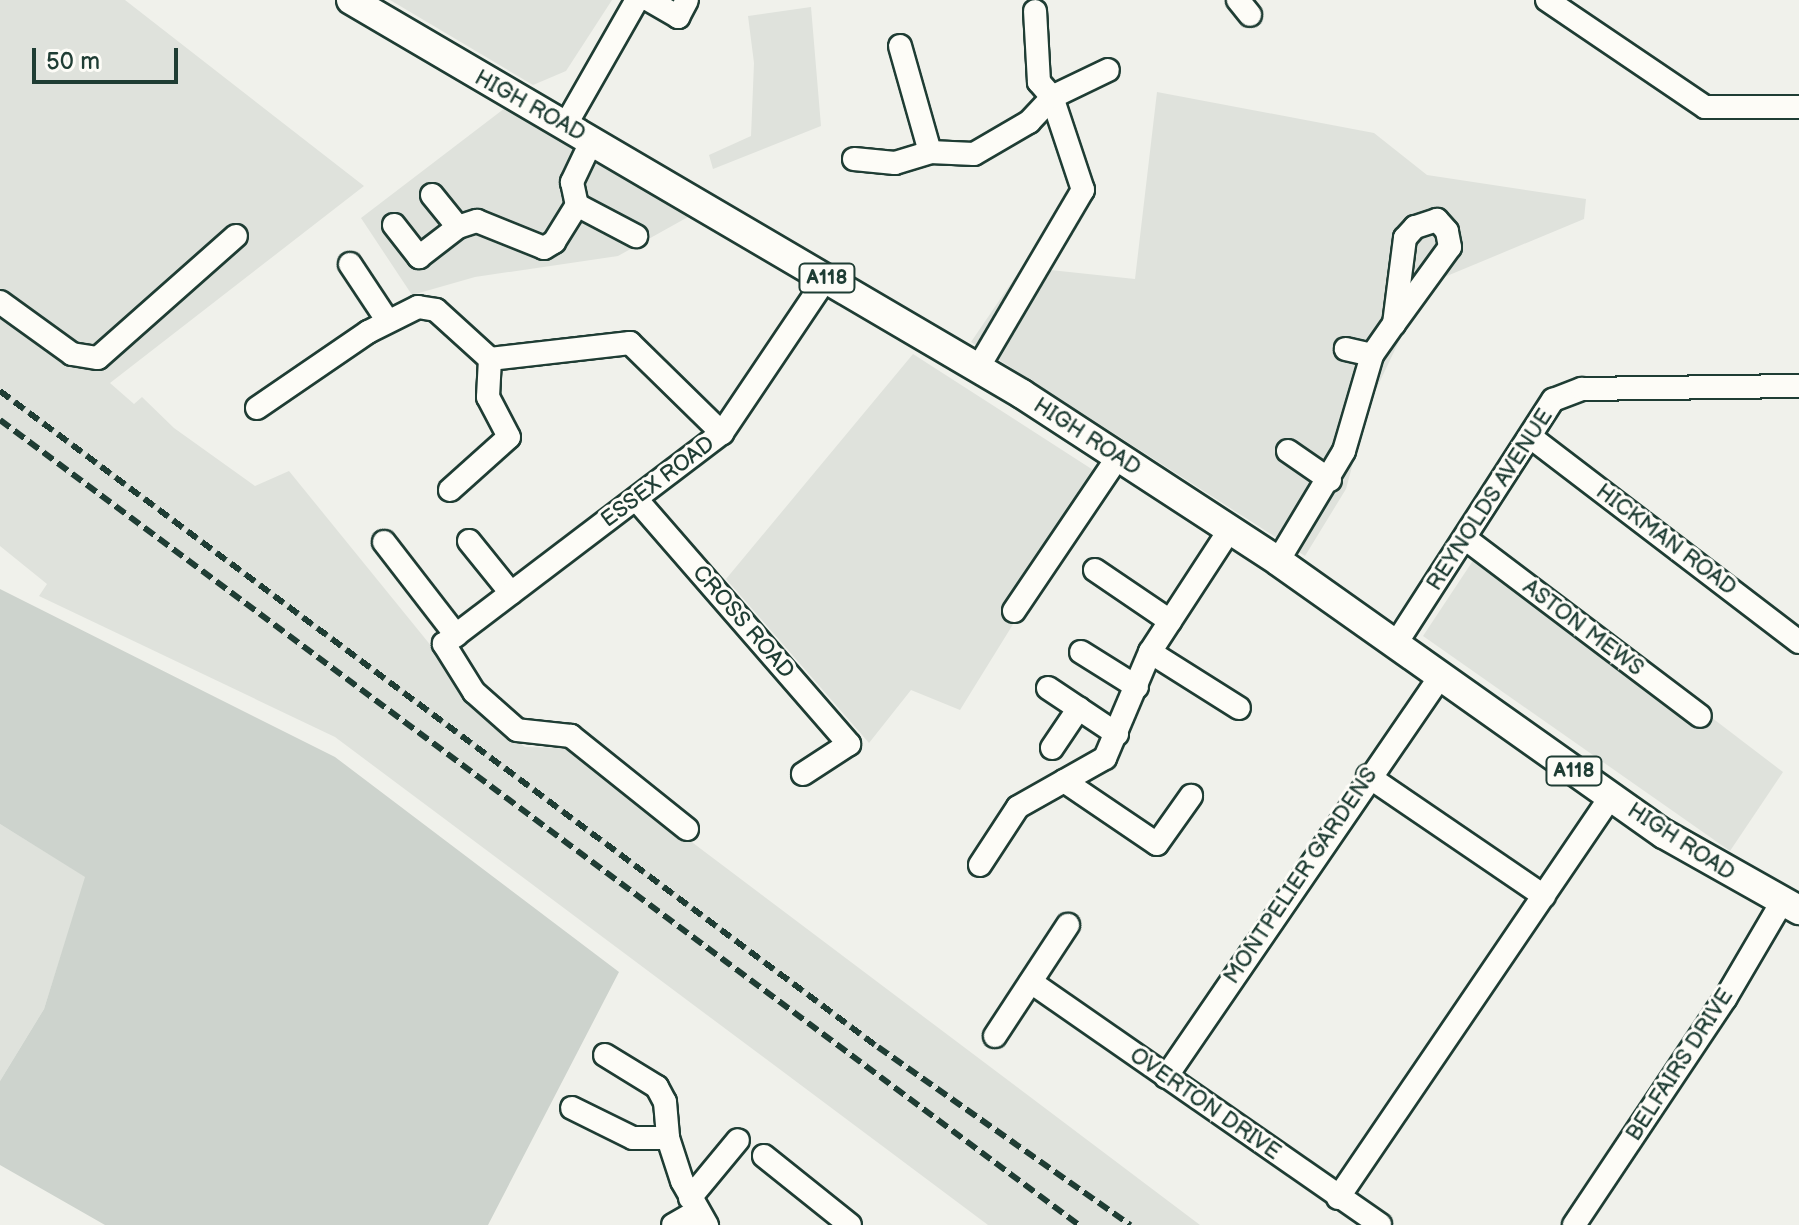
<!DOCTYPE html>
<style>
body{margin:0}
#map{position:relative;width:1799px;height:1225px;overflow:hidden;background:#f0f1eb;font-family:"Balsamiq Sans",sans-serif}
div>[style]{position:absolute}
.built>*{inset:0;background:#dfe2dc}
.green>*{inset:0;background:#cdd3cd}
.roads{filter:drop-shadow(2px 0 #1f3d34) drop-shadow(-2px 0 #1f3d34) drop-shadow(0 2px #1f3d34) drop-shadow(0 -2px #1f3d34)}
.minor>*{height:22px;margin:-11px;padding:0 11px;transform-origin:11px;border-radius:11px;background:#fdfcf7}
.major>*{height:28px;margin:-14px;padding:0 14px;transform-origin:14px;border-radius:14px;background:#fdfcf7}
.rail>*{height:6px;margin-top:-3px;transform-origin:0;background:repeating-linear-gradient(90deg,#1f3d34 0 12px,transparent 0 18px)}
span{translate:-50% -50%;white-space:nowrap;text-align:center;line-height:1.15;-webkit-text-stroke:6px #fdfcf7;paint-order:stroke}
.shield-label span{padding:2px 6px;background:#fdfcf7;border:2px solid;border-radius:6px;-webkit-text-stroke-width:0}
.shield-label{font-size:20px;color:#1f3d34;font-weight:700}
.street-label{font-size:22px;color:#1f3d34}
.scale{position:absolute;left:32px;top:48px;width:146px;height:36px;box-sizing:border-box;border:4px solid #1f3d34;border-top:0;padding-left:10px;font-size:24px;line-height:28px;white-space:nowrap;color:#1f3d34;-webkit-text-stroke:6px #fdfcf7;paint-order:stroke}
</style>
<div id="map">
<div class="built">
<i style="clip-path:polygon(0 0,125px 0,364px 186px,110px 383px,134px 404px,142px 397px,174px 428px,255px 486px,289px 471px,432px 647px,470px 704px,525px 747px,567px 748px,1200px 1225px,988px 1225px,335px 737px,39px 596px,47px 584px,0 546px)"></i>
<i style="clip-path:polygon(390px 0,612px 0,566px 71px,533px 85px)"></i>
<i style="clip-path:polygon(811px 7px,821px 126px,713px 169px,709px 155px,751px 136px,754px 63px,748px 16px)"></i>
<i style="clip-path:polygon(1157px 92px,1374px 133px,1427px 175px,1586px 199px,1584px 219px,1442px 278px,1414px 310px,1369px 404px,1346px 489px,1305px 556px,971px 342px,1022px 267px,1135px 279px)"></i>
<i style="clip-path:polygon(505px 108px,688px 217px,618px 256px,475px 277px,412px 295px,361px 218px)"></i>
<i style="clip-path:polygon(913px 354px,1104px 477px,960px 710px,911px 690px,869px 743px,726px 579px)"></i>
<i style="clip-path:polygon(1484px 544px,1783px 772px,1730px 851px,1423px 636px)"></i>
<i style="clip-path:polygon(0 824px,86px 877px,44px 1009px,0 1081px)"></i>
</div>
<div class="green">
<i style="clip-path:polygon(0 589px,335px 757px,619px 972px,488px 1225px,105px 1225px,0 1165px,0 1081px,44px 1009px,85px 877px,0 824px)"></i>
</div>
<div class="roads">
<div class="minor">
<i style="left:649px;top:0;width:34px;rotate:30deg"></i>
<i style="left:678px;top:17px;width:19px;rotate:-62deg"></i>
<i style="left:1238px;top:0;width:19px;rotate:51deg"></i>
<i style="left:1547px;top:0;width:191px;rotate:34.1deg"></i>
<i style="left:1705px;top:107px;width:94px"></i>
<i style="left:900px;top:46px;width:110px;rotate:74.2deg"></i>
<i style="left:930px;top:152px;width:44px;rotate:2.6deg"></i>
<i style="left:974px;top:154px;width:64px;rotate:-30.2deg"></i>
<i style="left:1029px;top:122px;width:34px;rotate:-47deg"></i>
<i style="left:1052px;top:97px;width:62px;rotate:-25.7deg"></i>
<i style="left:565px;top:126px;width:145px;rotate:-60.3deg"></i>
<i style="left:592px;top:140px;width:47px;rotate:115.5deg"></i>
<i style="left:572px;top:182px;width:24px;rotate:78deg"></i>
<i style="left:577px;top:205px;width:67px;rotate:27.7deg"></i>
<i style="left:854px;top:159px;width:41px;rotate:5.6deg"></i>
<i style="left:895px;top:163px;width:37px;rotate:-17deg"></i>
<i style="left:432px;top:195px;width:41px;rotate:50.9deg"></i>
<i style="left:394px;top:225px;width:41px;rotate:52deg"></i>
<i style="left:419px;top:257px;width:49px;rotate:-37.6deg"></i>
<i style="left:458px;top:227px;width:20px;rotate:-18deg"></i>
<i style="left:477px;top:221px;width:72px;rotate:21.9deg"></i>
<i style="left:544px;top:248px;width:12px;rotate:-31deg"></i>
<i style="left:554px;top:242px;width:44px;rotate:-58.1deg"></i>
<i style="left:350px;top:264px;width:67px;rotate:56.5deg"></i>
<i style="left:0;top:302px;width:89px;rotate:35.8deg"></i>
<i style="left:72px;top:354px;width:26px;rotate:9deg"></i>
<i style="left:98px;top:358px;width:184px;rotate:-41.5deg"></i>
<i style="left:1372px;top:355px;width:38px;rotate:-55deg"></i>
<i style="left:1394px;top:324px;width:95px;rotate:-54deg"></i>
<i style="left:1450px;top:247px;width:16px;rotate:-101deg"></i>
<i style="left:1447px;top:231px;width:15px;rotate:-132deg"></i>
<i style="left:1437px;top:220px;width:23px;rotate:162deg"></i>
<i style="left:1415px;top:227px;width:15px;rotate:132deg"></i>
<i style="left:1405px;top:238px;width:87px;rotate:97.3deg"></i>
<i style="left:490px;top:359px;width:141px;rotate:-6.5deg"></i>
<i style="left:630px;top:343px;width:129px;rotate:44.4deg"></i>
<i style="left:978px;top:368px;width:207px;rotate:-59.5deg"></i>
<i style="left:1083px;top:190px;width:98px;rotate:-108.4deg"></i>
<i style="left:1052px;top:97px;width:20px;rotate:-131deg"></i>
<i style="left:1039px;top:82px;width:71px;rotate:-93.2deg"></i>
<i style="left:257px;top:408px;width:135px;rotate:-34.4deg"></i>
<i style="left:368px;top:332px;width:56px;rotate:-26.6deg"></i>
<i style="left:418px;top:307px;width:18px;rotate:9deg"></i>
<i style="left:436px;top:310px;width:73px;rotate:42.2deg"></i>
<i style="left:1532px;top:438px;width:336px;rotate:37.4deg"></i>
<i style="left:1288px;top:451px;width:51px;rotate:34.6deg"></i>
<i style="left:450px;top:490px;width:79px;rotate:-41.9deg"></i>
<i style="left:509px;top:437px;width:45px;rotate:-117.7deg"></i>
<i style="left:488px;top:397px;width:38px;rotate:-87deg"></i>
<i style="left:636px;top:499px;width:325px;rotate:49deg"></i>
<i style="left:849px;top:744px;width:55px;rotate:146.9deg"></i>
<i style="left:1466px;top:539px;width:293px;rotate:37.1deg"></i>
<i style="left:469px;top:541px;width:67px;rotate:51.1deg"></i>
<i style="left:384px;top:542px;width:118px;rotate:52.3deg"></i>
<i style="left:1278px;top:561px;width:128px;rotate:-59deg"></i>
<i style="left:1344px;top:451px;width:100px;rotate:-73.7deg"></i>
<i style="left:1372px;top:355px;width:27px;rotate:-167deg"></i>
<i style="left:1095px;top:570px;width:91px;rotate:34.2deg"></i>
<i style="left:1014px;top:611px;width:186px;rotate:-56deg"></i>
<i style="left:1395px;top:645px;width:292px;rotate:-57.2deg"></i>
<i style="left:1553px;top:400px;width:31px;rotate:-21deg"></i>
<i style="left:1582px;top:389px;width:217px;rotate:-0.8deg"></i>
<i style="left:1081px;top:652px;width:66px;rotate:32deg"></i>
<i style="left:1150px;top:652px;width:105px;rotate:32.2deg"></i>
<i style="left:1048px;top:688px;width:83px;rotate:33.7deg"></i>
<i style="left:1052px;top:748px;width:48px;rotate:-56deg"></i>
<i style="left:1368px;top:776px;width:213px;rotate:34.3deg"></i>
<i style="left:1064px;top:781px;width:112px;rotate:34.1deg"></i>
<i style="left:1157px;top:844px;width:59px;rotate:-54.7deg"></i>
<i style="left:687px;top:829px;width:149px;rotate:-141.3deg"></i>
<i style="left:571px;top:736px;width:54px;rotate:-173.7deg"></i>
<i style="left:517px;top:730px;width:57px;rotate:-138.5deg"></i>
<i style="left:474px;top:692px;width:57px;rotate:-122deg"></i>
<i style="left:444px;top:644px;width:349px;rotate:-37.2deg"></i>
<i style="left:722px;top:433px;width:187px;rotate:-56.1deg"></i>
<i style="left:980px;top:865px;width:69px;rotate:-56.8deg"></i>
<i style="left:1018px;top:807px;width:100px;rotate:-29.4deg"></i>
<i style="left:1105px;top:758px;width:115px;rotate:-67deg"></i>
<i style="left:1150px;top:652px;width:145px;rotate:-56.9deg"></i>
<i style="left:1031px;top:982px;width:425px;rotate:34.8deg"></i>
<i style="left:995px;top:1036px;width:133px;rotate:-56.7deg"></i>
<i style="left:605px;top:1055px;width:61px;rotate:31.6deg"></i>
<i style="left:657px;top:1087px;width:17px;rotate:62deg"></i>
<i style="left:665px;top:1102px;width:36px;rotate:85deg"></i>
<i style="left:668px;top:1138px;width:45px;rotate:72deg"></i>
<i style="left:682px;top:1181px;width:51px;rotate:60.4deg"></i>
<i style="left:1166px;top:1077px;width:483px;rotate:-55.6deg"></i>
<i style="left:572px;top:1108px;width:68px;rotate:26.2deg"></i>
<i style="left:633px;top:1138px;width:35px"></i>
<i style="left:764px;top:1156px;width:110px;rotate:38.7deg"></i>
<i style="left:690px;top:1198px;width:75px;rotate:-50.4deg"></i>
<i style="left:1338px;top:1198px;width:485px;rotate:-55.8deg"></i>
<i style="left:673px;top:1225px;width:28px;rotate:-30deg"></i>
<i style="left:1574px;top:1225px;width:272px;rotate:-56.3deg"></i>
<i style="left:1725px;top:999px;width:113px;rotate:-59.6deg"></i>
</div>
<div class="major">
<i style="left:351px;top:0;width:778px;rotate:30.42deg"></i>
<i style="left:1022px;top:394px;width:306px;rotate:33.1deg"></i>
<i style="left:1278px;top:561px;width:473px;rotate:35.3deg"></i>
<i style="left:1664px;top:834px;width:155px;rotate:29.4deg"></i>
</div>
</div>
<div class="rail">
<i style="left:0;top:391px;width:1096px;rotate:36.77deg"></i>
<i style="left:878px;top:1047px;width:309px;rotate:35.2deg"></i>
<i style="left:0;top:420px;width:1346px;rotate:36.73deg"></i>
</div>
<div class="shield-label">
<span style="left:827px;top:278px">A118</span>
<span style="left:1574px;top:771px">A118</span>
</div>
<div class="street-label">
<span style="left:530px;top:106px;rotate:29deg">HIGH ROAD</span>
<span style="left:1087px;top:437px;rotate:33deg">HIGH ROAD</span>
<span style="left:658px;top:482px;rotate:-37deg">ESSEX ROAD</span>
<span style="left:1490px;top:500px;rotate:-57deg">REYNOLDS AVENUE</span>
<span style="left:1666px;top:540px;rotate:37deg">HICKMAN ROAD</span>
<span style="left:743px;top:622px;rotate:49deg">CROSS ROAD</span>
<span style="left:1583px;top:628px;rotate:37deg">ASTON MEWS</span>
<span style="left:1681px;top:842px;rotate:33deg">HIGH ROAD</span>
<span style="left:1301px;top:876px;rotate:-56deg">MONTPELIER GARDENS</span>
<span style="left:1680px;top:1065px;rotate:-57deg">BELFAIRS DRIVE</span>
<span style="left:1205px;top:1104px;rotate:35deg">OVERTON DRIVE</span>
</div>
<div class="scale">50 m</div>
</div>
